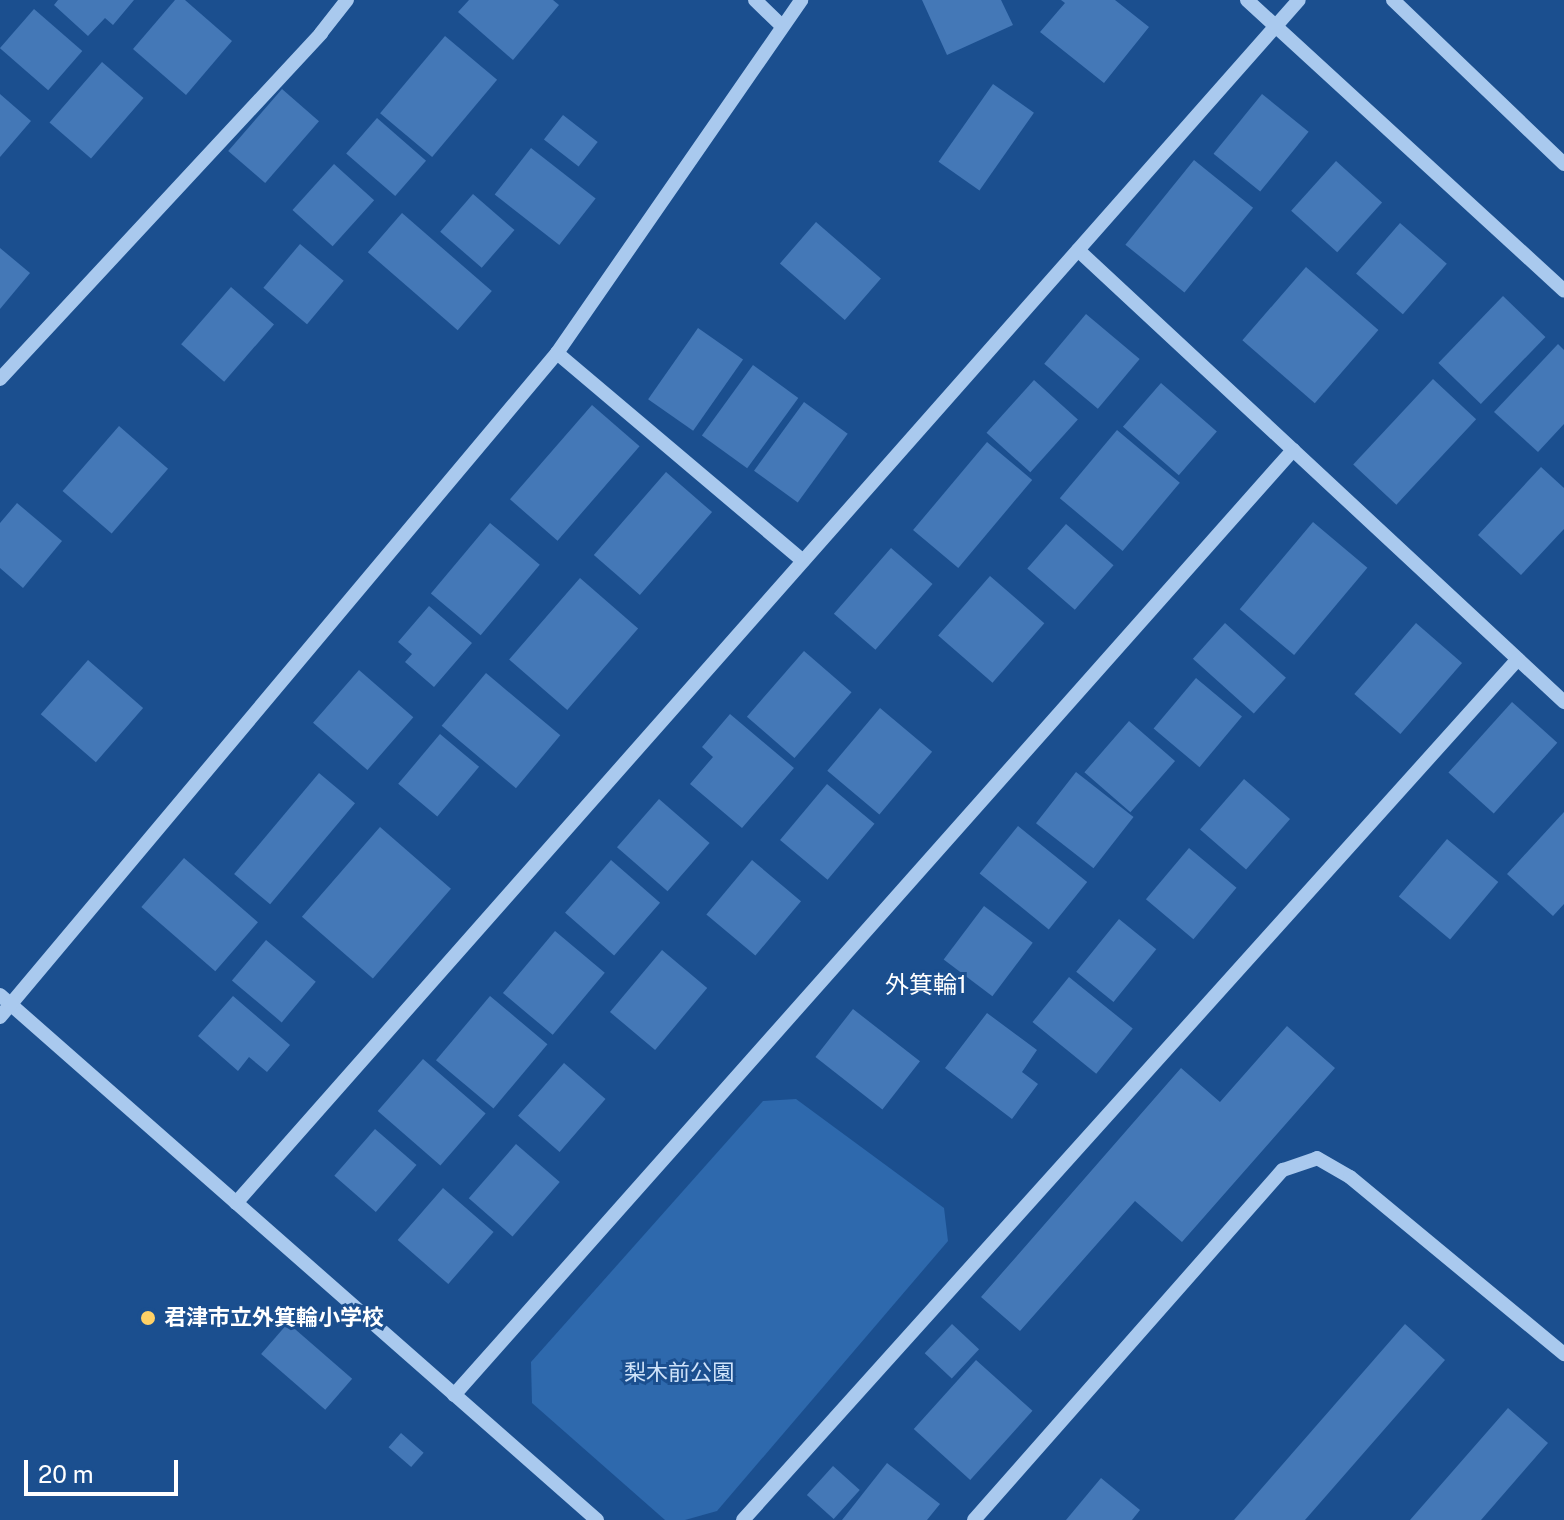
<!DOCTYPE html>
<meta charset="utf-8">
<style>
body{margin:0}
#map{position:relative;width:1564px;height:1520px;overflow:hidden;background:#1b4f8f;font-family:"Public Sans","Noto Sans JP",sans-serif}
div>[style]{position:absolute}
.green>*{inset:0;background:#2e69ad}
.building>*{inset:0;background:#4478b7;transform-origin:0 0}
.minor>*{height:14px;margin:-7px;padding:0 7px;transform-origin:7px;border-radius:7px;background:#a9c9ee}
.dots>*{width:22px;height:22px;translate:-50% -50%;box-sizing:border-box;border:4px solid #1b4f8f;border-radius:50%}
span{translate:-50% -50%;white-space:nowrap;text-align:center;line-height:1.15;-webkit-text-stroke:6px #1b4f8f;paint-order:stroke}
.poi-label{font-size:22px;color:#fff;font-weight:700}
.left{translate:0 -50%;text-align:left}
.park-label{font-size:22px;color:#cfe3fa}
.neighbourhood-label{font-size:24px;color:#fff}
.scale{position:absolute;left:24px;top:1460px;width:154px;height:36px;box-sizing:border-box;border:4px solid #fff;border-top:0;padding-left:10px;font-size:24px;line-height:28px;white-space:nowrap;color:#fff;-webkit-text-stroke:6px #1b4f8f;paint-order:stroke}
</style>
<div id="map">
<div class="green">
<i style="clip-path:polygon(796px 1099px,944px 1208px,948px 1241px,717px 1511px,685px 1520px,665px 1520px,532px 1403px,531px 1362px,763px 1101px)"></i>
</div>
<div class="building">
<i style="clip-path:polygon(58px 0,134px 0,113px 25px,105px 18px,88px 36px,54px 5px)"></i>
<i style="clip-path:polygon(175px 0,185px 0,232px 41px,186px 95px,133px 49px)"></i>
<i style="clip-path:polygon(469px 0,553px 0,559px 5px,513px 60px,458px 12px)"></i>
<i style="clip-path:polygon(922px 0,1001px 0,1013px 25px,947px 55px)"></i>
<i style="clip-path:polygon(1061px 0,1115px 0,1149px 27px,1104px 83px,1040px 32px,1065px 3px)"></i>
<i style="left:34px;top:9px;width:64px;height:52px;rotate:41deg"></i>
<i style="left:445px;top:36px;width:68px;height:101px;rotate:40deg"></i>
<i style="left:102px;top:62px;width:55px;height:80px;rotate:41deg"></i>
<i style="left:993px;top:84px;width:50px;height:95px;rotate:35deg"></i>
<i style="left:282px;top:89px;width:49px;height:82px;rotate:41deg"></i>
<i style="clip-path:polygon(0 94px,31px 121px,0 157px)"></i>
<i style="left:1262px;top:94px;width:60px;height:77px;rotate:39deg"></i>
<i style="left:563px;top:115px;width:44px;height:31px;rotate:38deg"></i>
<i style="left:377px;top:118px;width:65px;height:47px;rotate:41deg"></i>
<i style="left:531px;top:148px;width:82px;height:59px;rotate:38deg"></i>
<i style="left:1194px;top:160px;width:76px;height:109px;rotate:39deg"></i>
<i style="left:1336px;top:161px;width:62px;height:67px;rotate:42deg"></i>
<i style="left:334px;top:164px;width:54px;height:62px;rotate:42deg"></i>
<i style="left:473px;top:194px;width:55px;height:50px;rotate:41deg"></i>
<i style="left:402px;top:213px;width:119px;height:52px;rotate:41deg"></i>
<i style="left:816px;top:222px;width:86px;height:55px;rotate:41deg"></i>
<i style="left:1400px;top:223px;width:62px;height:67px;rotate:41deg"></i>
<i style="left:300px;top:244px;width:57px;height:57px;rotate:40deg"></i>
<i style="clip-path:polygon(0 248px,30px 273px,0 309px)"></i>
<i style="left:1306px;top:267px;width:96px;height:97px;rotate:41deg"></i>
<i style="left:231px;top:287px;width:57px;height:76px;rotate:41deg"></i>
<i style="left:1503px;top:296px;width:59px;height:93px;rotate:44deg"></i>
<i style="left:1086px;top:314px;width:70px;height:65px;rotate:40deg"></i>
<i style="left:698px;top:328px;width:55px;height:87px;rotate:35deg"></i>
<i style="clip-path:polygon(1558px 344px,1564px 350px,1564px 424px,1538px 452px,1494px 412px)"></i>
<i style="left:753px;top:365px;width:56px;height:87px;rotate:36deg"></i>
<i style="left:1433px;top:379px;width:59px;height:117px;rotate:43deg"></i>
<i style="left:1034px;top:380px;width:59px;height:71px;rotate:42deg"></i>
<i style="left:1161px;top:383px;width:74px;height:58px;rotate:41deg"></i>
<i style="left:804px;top:402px;width:54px;height:85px;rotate:36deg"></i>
<i style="left:592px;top:405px;width:63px;height:125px;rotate:41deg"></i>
<i style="left:119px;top:426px;width:65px;height:86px;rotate:41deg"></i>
<i style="left:1117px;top:430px;width:82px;height:89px;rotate:40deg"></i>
<i style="left:987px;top:442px;width:59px;height:115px;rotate:40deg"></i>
<i style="clip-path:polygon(1541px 467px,1564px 488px,1564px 529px,1521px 575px,1478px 535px)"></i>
<i style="left:666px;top:472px;width:61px;height:110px;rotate:41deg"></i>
<i style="clip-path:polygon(17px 503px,62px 541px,23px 588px,0 568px,0 523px)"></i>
<i style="left:1313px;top:522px;width:71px;height:114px;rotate:40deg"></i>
<i style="left:490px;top:523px;width:65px;height:92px;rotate:40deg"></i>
<i style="left:1066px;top:524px;width:63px;height:59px;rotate:41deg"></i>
<i style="left:891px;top:548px;width:55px;height:87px;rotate:41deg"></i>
<i style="left:990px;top:576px;width:72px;height:79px;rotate:41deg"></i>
<i style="left:580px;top:578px;width:77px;height:108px;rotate:41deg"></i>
<i style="clip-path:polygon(429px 606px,472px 643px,434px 687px,405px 662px,412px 654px,398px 642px)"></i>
<i style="left:1225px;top:623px;width:82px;height:48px;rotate:42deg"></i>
<i style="left:1416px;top:623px;width:61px;height:94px;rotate:41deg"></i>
<i style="left:804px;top:651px;width:63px;height:87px;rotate:41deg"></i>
<i style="left:88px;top:660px;width:73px;height:72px;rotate:41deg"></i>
<i style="left:359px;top:670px;width:72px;height:70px;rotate:41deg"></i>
<i style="left:486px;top:673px;width:97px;height:69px;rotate:40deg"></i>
<i style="left:1196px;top:678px;width:60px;height:66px;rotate:40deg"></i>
<i style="left:1512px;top:702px;width:61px;height:95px;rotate:42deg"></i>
<i style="left:880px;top:708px;width:68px;height:82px;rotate:40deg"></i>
<i style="clip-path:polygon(730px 714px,794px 768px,742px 828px,690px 784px,713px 757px,702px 747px)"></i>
<i style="left:1129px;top:721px;width:61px;height:68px;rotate:41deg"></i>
<i style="left:440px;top:734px;width:51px;height:65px;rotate:40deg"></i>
<i style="left:1076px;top:772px;width:73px;height:65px;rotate:38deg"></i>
<i style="left:319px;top:773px;width:47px;height:132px;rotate:40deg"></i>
<i style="left:1244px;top:779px;width:61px;height:67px;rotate:41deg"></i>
<i style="left:827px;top:784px;width:62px;height:73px;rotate:40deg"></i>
<i style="left:659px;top:799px;width:67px;height:64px;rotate:41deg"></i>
<i style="clip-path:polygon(1564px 812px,1564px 904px,1553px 916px,1507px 874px)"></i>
<i style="left:1018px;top:826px;width:89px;height:61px;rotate:39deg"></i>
<i style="left:380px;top:827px;width:94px;height:119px;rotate:41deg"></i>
<i style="left:1447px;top:839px;width:67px;height:75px;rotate:40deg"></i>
<i style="left:1189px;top:848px;width:62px;height:67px;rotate:40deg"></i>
<i style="left:184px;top:858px;width:98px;height:65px;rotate:41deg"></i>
<i style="left:611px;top:860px;width:65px;height:70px;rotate:41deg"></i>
<i style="left:752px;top:860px;width:64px;height:71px;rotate:40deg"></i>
<i style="left:984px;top:906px;width:61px;height:67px;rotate:37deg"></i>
<i style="left:1119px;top:919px;width:48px;height:68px;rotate:39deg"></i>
<i style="left:555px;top:931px;width:65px;height:81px;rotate:40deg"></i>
<i style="left:266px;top:940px;width:65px;height:53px;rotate:40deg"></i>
<i style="left:662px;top:950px;width:59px;height:81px;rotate:40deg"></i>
<i style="left:1069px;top:977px;width:82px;height:58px;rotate:39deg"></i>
<i style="clip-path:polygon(233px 996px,290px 1045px,267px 1072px,249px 1057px,238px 1071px,198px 1036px)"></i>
<i style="left:490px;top:996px;width:75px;height:84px;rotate:40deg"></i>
<i style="left:853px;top:1009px;width:85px;height:61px;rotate:38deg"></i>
<i style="clip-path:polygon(987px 1013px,1037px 1050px,1022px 1072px,1038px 1084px,1012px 1119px,945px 1068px)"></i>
<i style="clip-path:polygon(1287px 1026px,1335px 1068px,1182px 1242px,1135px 1201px,1020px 1331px,981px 1297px,1181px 1068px,1220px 1102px)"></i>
<i style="left:423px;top:1059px;width:83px;height:69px;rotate:41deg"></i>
<i style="left:564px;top:1063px;width:55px;height:70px;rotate:41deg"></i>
<i style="left:375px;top:1129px;width:55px;height:62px;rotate:41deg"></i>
<i style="left:516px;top:1144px;width:58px;height:72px;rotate:41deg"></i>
<i style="left:443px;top:1188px;width:67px;height:69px;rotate:41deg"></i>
<i style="left:288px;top:1323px;width:85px;height:41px;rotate:41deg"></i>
<i style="left:952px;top:1324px;width:37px;height:40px;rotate:43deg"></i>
<i style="clip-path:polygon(1405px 1324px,1445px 1360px,1305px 1520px,1234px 1520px)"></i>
<i style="left:976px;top:1360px;width:76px;height:93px;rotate:42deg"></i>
<i style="clip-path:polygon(1508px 1408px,1548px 1443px,1481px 1520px,1410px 1520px)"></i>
<i style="left:401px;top:1433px;width:30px;height:19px;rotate:41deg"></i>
<i style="clip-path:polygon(887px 1463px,940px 1504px,927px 1520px,842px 1520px)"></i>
<i style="left:833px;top:1466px;width:36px;height:39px;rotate:42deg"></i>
<i style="clip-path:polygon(1101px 1478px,1140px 1510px,1132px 1520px,1066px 1520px)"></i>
</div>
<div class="minor">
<i style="left:755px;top:0;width:36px;rotate:44deg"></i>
<i style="left:1247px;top:0;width:430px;rotate:42.5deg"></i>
<i style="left:1393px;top:0;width:237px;rotate:43.8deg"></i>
<i style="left:1078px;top:250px;width:664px;rotate:42.92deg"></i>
<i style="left:557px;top:353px;width:322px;rotate:40.2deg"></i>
<i style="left:0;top:379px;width:472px;rotate:-47.1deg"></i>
<i style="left:321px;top:33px;width:42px;rotate:-51.8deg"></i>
<i style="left:0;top:995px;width:795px;rotate:41.33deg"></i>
<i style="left:0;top:1017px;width:867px;rotate:-50.01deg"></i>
<i style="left:557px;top:353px;width:429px;rotate:-55.3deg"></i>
<i style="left:236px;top:1203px;width:1605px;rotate:-48.54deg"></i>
<i style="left:454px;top:1395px;width:1264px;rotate:-48.4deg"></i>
<i style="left:743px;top:1520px;width:1158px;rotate:-48.01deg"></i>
<i style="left:974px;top:1520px;width:467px;rotate:-48.6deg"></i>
<i style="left:1283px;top:1170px;width:36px;rotate:-19deg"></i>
<i style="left:1317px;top:1158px;width:38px;rotate:30deg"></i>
<i style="left:1350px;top:1177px;width:278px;rotate:39.6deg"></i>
</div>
<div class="dots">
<i style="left:148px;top:1318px;background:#ffd166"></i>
</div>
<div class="poi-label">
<span class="left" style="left:164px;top:1318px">君津市立外箕輪小学校</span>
</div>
<div class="park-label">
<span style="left:679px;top:1373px">梨木前公園</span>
</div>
<div class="neighbourhood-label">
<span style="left:926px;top:985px">外箕輪1</span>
</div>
<div class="scale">20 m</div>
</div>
